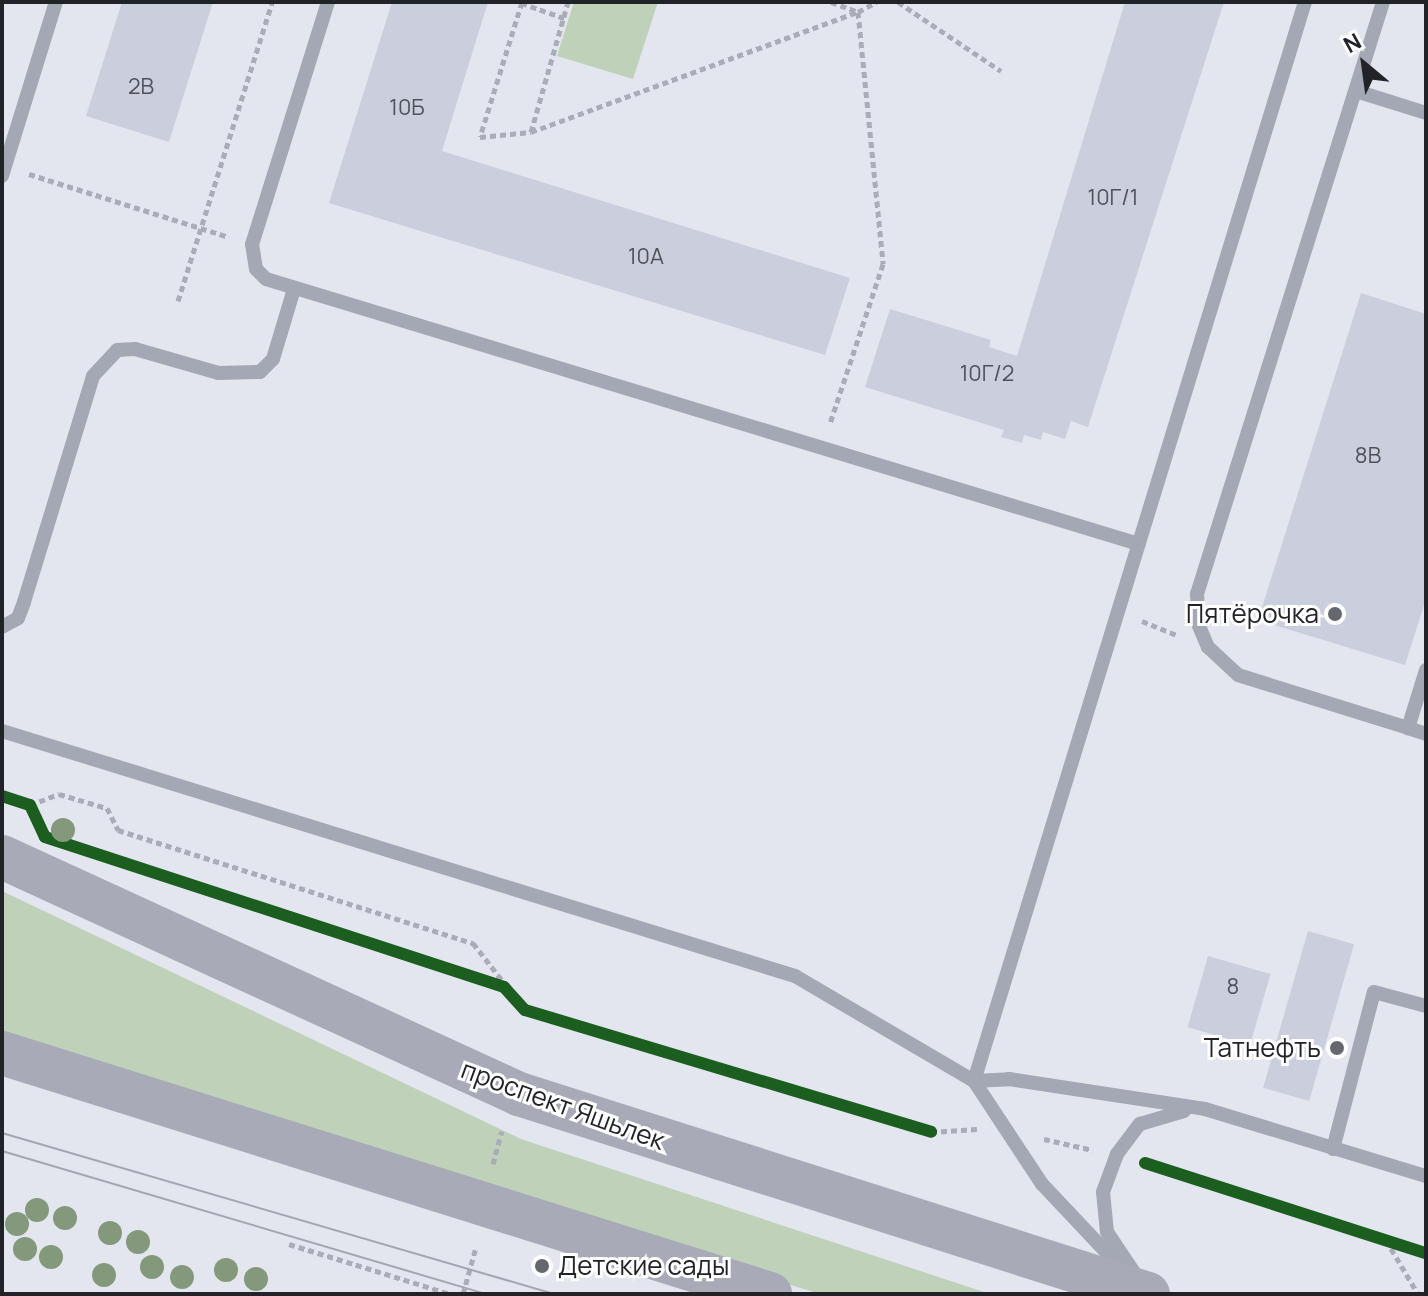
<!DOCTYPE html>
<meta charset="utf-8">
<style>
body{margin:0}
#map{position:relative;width:1428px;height:1296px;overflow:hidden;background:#e3e6ef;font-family:Manrope,sans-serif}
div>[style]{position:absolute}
.green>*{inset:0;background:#bfd1b9}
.building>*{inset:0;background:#cbcfdd;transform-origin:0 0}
.path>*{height:5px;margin-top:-2.5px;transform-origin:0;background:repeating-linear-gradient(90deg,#aaadb7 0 6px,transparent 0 10px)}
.lane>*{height:14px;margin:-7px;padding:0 7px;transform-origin:7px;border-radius:7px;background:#a4a8b4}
.primary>*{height:44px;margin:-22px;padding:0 22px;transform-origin:22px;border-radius:22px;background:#a8aab8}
.tram>*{height:2px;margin:-1px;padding:0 1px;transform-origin:1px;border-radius:1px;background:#a3a6af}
.cycleway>*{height:12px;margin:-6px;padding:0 6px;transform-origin:6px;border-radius:6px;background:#1b5e20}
.trees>*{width:24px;height:24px;margin:-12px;border-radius:50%;background:#84987b}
.dots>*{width:22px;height:22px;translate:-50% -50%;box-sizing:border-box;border:4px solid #fff;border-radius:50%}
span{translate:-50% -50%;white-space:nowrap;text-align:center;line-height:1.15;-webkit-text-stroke:6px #fff;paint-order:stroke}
.number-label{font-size:22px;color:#4e5159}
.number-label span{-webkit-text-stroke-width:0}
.poi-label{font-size:26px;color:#212329}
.right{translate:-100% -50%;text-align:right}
.left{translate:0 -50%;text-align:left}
.street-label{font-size:26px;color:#212329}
.frame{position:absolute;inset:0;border:4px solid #212329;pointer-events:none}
.north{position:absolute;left:1324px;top:24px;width:80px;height:80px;-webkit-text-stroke:6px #fff;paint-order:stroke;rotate:331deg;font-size:22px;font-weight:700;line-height:32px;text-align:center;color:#212329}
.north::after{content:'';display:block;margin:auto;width:28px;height:36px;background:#212329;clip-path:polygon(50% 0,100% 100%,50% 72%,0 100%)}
</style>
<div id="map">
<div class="green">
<i style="clip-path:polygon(574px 2px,658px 2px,633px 79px,557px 56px)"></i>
<i style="clip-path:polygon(2px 891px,521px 1139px,990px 1294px,820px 1294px,2px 1043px)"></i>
</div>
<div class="building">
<i style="clip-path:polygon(122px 2px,213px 2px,169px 142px,86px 116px)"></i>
<i style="clip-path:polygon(392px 2px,488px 2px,442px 151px,850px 278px,825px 355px,329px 203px)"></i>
<i style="clip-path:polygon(1125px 2px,1224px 2px,1088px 427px,1071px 421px,1065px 439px,1043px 432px,1041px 440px,1024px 435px,1022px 443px,1001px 437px,1004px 430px,865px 387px,890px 309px,991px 340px,989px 347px,1017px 356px)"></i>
<i style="clip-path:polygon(1361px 293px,1426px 314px,1426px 599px,1405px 665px,1258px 620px)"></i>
<i style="left:1308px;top:931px;width:48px;height:163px;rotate:16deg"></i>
<i style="left:1208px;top:956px;width:65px;height:74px;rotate:16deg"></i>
</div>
<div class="path">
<i style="left:522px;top:2px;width:141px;rotate:107.3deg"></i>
<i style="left:480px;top:137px;width:51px;rotate:-5.6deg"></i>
<i style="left:531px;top:132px;width:135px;rotate:-74.1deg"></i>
<i style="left:831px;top:2px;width:29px;rotate:20deg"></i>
<i style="left:858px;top:12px;width:21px;rotate:-29deg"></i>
<i style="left:898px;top:2px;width:124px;rotate:33.8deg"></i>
<i style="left:521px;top:3px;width:46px;rotate:19.2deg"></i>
<i style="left:531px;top:132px;width:348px;rotate:-20.2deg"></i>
<i style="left:858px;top:12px;width:253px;rotate:84.3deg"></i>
<i style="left:883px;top:264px;width:168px;rotate:108.4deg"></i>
<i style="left:29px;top:174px;width:210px;rotate:17.5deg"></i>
<i style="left:178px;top:301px;width:313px;rotate:-72.5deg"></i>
<i style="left:1142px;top:621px;width:38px;rotate:22deg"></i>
<i style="left:2px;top:796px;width:29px;rotate:18deg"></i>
<i style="left:30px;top:805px;width:31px;rotate:-21deg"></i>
<i style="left:59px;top:794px;width:50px;rotate:16.3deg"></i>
<i style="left:107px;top:808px;width:25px;rotate:63deg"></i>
<i style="left:118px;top:830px;width:373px;rotate:17.7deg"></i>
<i style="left:473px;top:943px;width:85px;rotate:52.2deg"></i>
<i style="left:525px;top:1010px;width:424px;rotate:16.7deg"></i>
<i style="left:931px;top:1132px;width:46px;rotate:-3.7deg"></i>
<i style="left:1044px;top:1139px;width:50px;rotate:12.7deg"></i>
<i style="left:1145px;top:1163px;width:295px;rotate:17.8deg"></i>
<i style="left:493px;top:1164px;width:34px;rotate:-75deg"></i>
<i style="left:1386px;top:1240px;width:63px;rotate:59.3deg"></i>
<i style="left:289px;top:1244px;width:170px;rotate:17.2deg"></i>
<i style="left:463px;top:1294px;width:49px;rotate:-74.5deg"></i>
</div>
<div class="lane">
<i style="left:328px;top:2px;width:254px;rotate:107.4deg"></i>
<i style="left:252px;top:244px;width:25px;rotate:81deg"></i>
<i style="left:256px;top:269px;width:14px;rotate:45deg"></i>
<i style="left:266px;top:279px;width:912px;rotate:16.89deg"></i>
<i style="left:1383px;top:2px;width:621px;rotate:107.44deg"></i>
<i style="left:1197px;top:594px;width:32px;rotate:86deg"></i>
<i style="left:1199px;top:626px;width:23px;rotate:67deg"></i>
<i style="left:1208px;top:647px;width:41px;rotate:43deg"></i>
<i style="left:1238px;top:675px;width:178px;rotate:17.3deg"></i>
<i style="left:1356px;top:91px;width:73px;rotate:17.4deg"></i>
<i style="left:2px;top:176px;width:182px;rotate:-72.8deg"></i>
<i style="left:2px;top:627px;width:18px;rotate:-29deg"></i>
<i style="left:18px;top:618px;width:17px;rotate:-69deg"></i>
<i style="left:24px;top:602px;width:236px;rotate:-73deg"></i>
<i style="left:93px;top:376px;width:35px;rotate:-47deg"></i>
<i style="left:117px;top:350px;width:18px;rotate:-3deg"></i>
<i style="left:135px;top:349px;width:86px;rotate:16.1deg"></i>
<i style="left:218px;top:373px;width:42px;rotate:-1.4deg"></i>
<i style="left:260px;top:372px;width:18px;rotate:-45deg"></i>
<i style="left:273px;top:359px;width:73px;rotate:-73.3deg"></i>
<i style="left:1426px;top:670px;width:61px;rotate:107.2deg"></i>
<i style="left:1408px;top:728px;width:19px;rotate:18deg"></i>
<i style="left:2px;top:731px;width:830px;rotate:17.17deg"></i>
<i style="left:795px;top:976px;width:208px;rotate:30.4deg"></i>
<i style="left:974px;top:1081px;width:123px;rotate:56.6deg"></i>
<i style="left:1042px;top:1184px;width:118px;rotate:46.7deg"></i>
<i style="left:974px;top:1081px;width:1129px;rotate:-72.95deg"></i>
<i style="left:974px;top:1081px;width:35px;rotate:-3deg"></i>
<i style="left:1009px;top:1079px;width:198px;rotate:8.7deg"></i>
<i style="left:1205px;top:1109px;width:231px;rotate:16.9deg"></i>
<i style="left:1333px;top:1149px;width:162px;rotate:-75.4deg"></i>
<i style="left:1374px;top:992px;width:54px;rotate:15.1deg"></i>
<i style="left:1135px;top:1274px;width:50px;rotate:-123.7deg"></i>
<i style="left:1107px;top:1232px;width:40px;rotate:-95.7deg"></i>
<i style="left:1103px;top:1192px;width:40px;rotate:-69.8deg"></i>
<i style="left:1117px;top:1154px;width:38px;rotate:-53deg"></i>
<i style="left:1140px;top:1124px;width:46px;rotate:-16.5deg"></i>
</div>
<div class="primary">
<i style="left:2px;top:857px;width:569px;rotate:24.63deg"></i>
<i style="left:519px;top:1094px;width:660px;rotate:17.64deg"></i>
<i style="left:2px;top:1053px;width:805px;rotate:17.42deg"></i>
</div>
<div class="tram">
<i style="left:2px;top:1133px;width:575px;rotate:16.26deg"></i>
<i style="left:2px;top:1151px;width:505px;rotate:16.46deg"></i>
</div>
<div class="cycleway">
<i style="left:2px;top:796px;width:29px;rotate:18deg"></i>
<i style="left:30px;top:805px;width:35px;rotate:65deg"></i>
<i style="left:45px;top:837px;width:483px;rotate:18.1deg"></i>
<i style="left:504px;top:987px;width:31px;rotate:48deg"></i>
<i style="left:525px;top:1010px;width:424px;rotate:16.7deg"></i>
<i style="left:1145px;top:1163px;width:295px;rotate:17.8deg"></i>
</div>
<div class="trees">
<i style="left:63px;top:830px"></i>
<i style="left:37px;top:1210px"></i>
<i style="left:65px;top:1218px"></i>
<i style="left:17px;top:1224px"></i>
<i style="left:110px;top:1233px"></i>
<i style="left:138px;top:1242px"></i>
<i style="left:25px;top:1249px"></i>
<i style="left:51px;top:1257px"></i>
<i style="left:152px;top:1267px"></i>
<i style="left:226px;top:1270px"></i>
<i style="left:104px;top:1275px"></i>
<i style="left:182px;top:1277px"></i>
<i style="left:256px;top:1279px"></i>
</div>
<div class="dots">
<i style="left:1335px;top:614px;background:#65676e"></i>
<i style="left:1337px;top:1048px;background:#65676e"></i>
<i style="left:542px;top:1266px;background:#65676e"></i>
</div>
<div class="number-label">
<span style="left:141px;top:87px">2В</span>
<span style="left:407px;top:108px">10Б</span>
<span style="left:1113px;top:198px">10Г/1</span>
<span style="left:646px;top:257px">10А</span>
<span style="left:987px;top:374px">10Г/2</span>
<span style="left:1368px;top:456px">8В</span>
<span style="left:1233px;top:987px">8</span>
</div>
<div class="poi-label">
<span class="right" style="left:1319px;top:614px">Пятёрочка</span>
<span class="right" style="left:1321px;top:1048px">Татнефть</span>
<span class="left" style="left:558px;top:1266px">Детские сады</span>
</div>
<div class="street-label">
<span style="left:563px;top:1105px;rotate:20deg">проспект Яшьлек</span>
</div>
<div class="frame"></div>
<div class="north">N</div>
</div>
